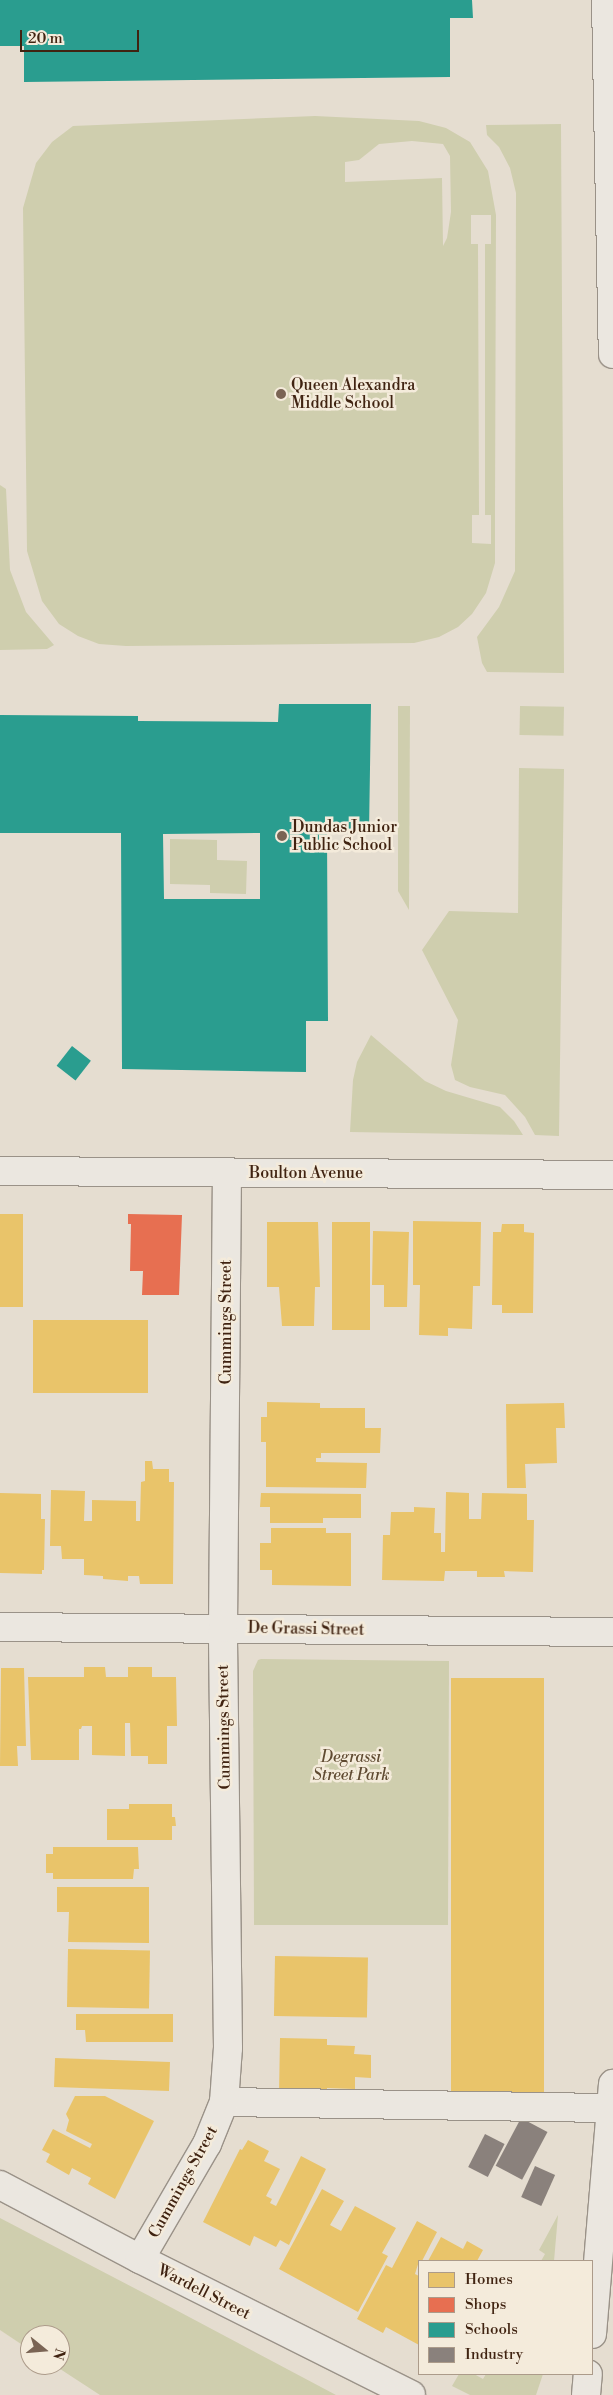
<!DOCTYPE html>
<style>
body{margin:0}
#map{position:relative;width:613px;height:2395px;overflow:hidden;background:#e5ddd0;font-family:"Libre Bodoni",serif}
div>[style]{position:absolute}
.green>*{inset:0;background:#cfceae;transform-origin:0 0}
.homes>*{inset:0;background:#e9c46a;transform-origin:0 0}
.shops>*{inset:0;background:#e76f51}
.schools>*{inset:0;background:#2a9d8f;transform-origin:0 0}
.industry>*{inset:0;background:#8a817c;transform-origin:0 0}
.roads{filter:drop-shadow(1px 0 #9a9288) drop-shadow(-1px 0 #9a9288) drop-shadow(0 1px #9a9288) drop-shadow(0 -1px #9a9288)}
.minor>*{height:28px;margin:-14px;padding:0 14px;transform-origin:14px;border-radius:14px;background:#ebe7e0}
.dots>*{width:14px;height:14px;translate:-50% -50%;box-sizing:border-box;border:2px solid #f4ebdb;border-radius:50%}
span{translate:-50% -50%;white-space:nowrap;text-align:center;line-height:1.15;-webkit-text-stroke:5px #f4ebdb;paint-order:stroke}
.poi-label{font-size:16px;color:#402311}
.left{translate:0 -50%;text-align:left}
.street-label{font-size:16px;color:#402311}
.park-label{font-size:16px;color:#5f4a31;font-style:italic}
.legend{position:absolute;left:418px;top:2260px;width:175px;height:115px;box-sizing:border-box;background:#f4ebdb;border:1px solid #ac9b8a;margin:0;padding:6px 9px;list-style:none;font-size:15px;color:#402311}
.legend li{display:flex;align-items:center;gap:10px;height:25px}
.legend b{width:25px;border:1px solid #ac9b8a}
.north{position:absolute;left:20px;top:2325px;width:50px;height:50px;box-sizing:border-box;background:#f4ebdb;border:1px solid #ac9b8a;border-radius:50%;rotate:107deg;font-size:14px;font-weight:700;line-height:20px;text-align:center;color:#402311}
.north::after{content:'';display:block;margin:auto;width:18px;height:22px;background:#7a6454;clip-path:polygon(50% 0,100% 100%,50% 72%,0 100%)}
.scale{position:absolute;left:20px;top:30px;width:119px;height:22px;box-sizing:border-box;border:2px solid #402311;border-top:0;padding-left:6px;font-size:15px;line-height:18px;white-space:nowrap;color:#402311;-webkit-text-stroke:4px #f4ebdb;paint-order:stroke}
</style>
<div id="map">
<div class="green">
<i style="clip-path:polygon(evenodd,315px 116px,419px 121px,446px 128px,470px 142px,488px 171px,496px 215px,495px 517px,495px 563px,486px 593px,472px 614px,458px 627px,439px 637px,414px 643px,126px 646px,99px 644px,78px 636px,59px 624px,42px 601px,27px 551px,23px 208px,36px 163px,52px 142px,73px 126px,315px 116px,412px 141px,443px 144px,450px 156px,451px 212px,447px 238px,443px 246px,442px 178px,345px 182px,345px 162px,359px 160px,379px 144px,412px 141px,315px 116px,471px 215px,491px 215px,491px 244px,485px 244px,485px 515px,491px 515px,491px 544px,472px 543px,472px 515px,479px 515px,478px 244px,471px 244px,471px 215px)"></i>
<i style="clip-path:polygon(561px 124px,564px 673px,487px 672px,482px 663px,477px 637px,499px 607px,515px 571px,516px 193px,510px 168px,499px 147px,487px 135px,486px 125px)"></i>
<i style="clip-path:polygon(0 485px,6px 489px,10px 570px,26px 612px,54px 645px,47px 649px,0 650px)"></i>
<i style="clip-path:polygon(398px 706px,410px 706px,409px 910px,398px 891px)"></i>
<i style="left:520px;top:706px;width:44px;height:29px;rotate:1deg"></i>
<i style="clip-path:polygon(519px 768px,564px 769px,559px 1136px,535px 1135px,525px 1117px,505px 1095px,470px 1087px,455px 1080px,451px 1065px,458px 1020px,422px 950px,449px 911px,518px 913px)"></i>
<i style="clip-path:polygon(170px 839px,217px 840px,217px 860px,247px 861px,246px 894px,210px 893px,210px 885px,170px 884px)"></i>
<i style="clip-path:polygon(371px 1035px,425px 1081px,446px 1091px,500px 1107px,514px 1121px,523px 1135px,350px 1132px,353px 1080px,357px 1062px)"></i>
<i style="clip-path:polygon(261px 1659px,449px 1661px,448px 1925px,254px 1925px,253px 1671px,258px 1660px)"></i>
<i style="clip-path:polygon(558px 2215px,554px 2261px,541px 2261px,545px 2254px,539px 2250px)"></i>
<i style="clip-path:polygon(0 2218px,159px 2301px,336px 2395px,100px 2395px,54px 2365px,60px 2365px,60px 2335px,30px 2335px,30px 2350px,0 2330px)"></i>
<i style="clip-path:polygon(459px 2374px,474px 2374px,483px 2379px,486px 2374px,543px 2374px,536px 2395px,470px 2395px,452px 2386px)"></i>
</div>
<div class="homes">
<i style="left:0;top:1214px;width:23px;height:93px"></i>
<i style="clip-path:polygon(413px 1221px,481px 1222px,480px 1286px,473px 1286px,472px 1329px,448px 1328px,448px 1336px,419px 1335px,420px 1285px,413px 1285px)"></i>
<i style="clip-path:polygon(267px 1222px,318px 1222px,320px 1287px,315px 1287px,314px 1326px,282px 1326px,279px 1287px,267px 1287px)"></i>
<i style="left:332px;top:1222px;width:38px;height:108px"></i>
<i style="clip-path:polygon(502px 1224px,524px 1224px,524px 1232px,534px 1233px,533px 1313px,502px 1313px,502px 1305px,492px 1305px,493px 1232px,501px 1232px)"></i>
<i style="clip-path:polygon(373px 1231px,409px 1232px,407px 1307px,384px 1307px,384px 1285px,372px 1285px)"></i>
<i style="left:148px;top:1320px;width:73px;height:115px;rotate:90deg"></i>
<i style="clip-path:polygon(267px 1402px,320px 1403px,320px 1408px,365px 1408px,365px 1428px,381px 1428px,380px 1453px,321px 1453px,321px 1458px,316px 1458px,316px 1462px,367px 1463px,366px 1488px,266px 1487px,266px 1442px,261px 1442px,261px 1417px,267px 1417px)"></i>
<i style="clip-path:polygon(564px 1403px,565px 1428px,556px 1428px,557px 1463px,525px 1464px,526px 1488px,507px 1488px,506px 1404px)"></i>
<i style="clip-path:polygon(145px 1461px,152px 1461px,153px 1469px,169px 1469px,169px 1482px,174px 1482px,173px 1584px,140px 1584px,139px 1576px,128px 1576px,128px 1581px,103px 1579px,103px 1576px,84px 1575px,84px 1559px,62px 1559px,61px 1546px,50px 1546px,51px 1490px,85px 1491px,84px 1521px,92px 1521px,92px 1500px,136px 1501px,136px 1521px,140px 1521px,141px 1482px,145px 1481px)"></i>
<i style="clip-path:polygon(446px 1492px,469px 1493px,469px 1519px,481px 1519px,482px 1493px,527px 1494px,527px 1520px,534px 1520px,533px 1572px,504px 1571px,505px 1577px,477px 1577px,477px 1571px,445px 1571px,444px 1581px,382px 1580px,383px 1535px,390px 1535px,391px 1512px,414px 1512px,414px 1507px,435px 1508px,434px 1533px,441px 1533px,441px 1552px,445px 1552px)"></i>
<i style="clip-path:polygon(0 1493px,41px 1494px,41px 1519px,45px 1519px,44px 1570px,42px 1570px,42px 1574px,0 1573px)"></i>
<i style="clip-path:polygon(261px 1493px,361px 1494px,361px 1518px,323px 1518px,323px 1523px,270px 1523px,270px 1507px,260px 1507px)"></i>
<i style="clip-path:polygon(271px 1528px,326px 1528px,326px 1533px,351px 1533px,351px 1586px,272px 1585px,272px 1570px,260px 1570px,260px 1543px,271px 1543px)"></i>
<i style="clip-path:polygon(84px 1667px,105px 1667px,106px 1677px,128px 1677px,128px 1667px,152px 1667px,152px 1677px,176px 1677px,177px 1726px,167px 1726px,167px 1764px,148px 1764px,148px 1756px,131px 1756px,130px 1723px,125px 1723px,125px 1756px,92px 1755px,92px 1726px,82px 1726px,81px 1729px,79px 1729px,79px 1760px,31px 1760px,28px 1677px,84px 1677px)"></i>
<i style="clip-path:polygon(1px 1668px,24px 1668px,26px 1746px,17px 1746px,18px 1766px,0 1766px)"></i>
<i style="left:451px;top:1678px;width:93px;height:418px"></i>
<i style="clip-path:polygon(129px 1804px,172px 1804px,172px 1817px,175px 1817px,176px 1826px,172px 1826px,172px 1840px,107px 1840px,107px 1809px,129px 1809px)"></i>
<i style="clip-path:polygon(53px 1847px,138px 1847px,139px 1869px,134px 1869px,133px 1879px,53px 1879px,53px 1873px,46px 1873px,46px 1854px,53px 1854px)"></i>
<i style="clip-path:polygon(57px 1887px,149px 1887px,149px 1943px,68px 1942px,69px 1912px,57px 1912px)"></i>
<i style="left:68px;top:1949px;width:82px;height:58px;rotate:1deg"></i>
<i style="left:275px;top:1956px;width:93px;height:60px;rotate:1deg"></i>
<i style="clip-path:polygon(76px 2014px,173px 2014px,173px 2042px,86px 2042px,85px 2030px,76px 2030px)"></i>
<i style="clip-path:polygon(280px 2038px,327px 2039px,327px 2045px,355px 2046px,354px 2054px,371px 2055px,371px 2078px,355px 2077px,355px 2089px,327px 2088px,327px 2094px,279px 2093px)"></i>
<i style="left:170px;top:2062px;width:29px;height:115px;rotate:92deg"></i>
<i style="clip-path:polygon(75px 2096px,105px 2096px,154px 2121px,115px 2199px,88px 2184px,91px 2178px,72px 2168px,69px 2175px,46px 2162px,50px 2154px,42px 2150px,53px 2129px,90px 2148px,92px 2144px,66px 2131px,69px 2120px,66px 2114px)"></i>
<i style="clip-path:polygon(248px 2140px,269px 2151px,264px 2161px,280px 2169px,266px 2196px,272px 2199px,270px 2203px,276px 2206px,301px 2156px,326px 2169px,289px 2245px,280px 2240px,276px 2247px,254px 2236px,250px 2246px,203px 2222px,240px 2149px,242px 2150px)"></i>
<i style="clip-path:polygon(322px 2189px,344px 2201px,330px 2225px,341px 2231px,355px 2206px,396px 2228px,382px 2253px,388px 2256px,358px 2312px,279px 2269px)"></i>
<i style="clip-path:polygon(417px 2221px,437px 2232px,422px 2261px,419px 2261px,415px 2274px,419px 2276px,419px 2345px,386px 2327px,383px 2333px,357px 2319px,386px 2265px,392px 2268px)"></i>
<i style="clip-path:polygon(441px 2237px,463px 2249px,467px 2241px,483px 2250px,477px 2261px,428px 2261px)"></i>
</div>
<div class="shops">
<i style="clip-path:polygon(128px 1214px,182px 1215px,179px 1295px,142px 1295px,143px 1271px,130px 1271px,131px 1224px,128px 1224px)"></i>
</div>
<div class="schools">
<i style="clip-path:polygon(0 0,472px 0,473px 18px,450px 18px,450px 77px,24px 82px,24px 46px,0 46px)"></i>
<i style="clip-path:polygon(evenodd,279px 704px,371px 704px,369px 833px,327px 833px,328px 1021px,306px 1021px,306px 1072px,122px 1069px,121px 833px,0 833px,0 715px,138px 716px,138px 721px,278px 722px,279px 704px,260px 833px,260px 899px,164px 899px,163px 834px,260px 833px)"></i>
<i style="left:72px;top:1046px;width:24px;height:25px;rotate:38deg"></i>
</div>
<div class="industry">
<i style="left:521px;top:2118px;width:30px;height:54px;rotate:28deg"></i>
<i style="left:485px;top:2134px;width:22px;height:37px;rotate:27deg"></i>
<i style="left:535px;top:2166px;width:22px;height:34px;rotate:24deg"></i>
</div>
<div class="roads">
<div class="minor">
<i style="left:606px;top:0;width:354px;rotate:88.9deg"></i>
<i style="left:0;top:1171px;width:613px;rotate:0.37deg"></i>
<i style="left:0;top:1627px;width:613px;rotate:0.47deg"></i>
<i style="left:224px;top:2102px;width:387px;rotate:0.9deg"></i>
<i style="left:0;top:2185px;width:158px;rotate:27.9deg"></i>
<i style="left:140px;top:2259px;width:303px;rotate:26.6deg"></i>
<i style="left:140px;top:2259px;width:133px;rotate:-59.8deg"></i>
<i style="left:207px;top:2144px;width:45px;rotate:-68deg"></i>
<i style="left:224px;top:2102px;width:54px;rotate:-85.8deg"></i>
<i style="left:228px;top:2048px;width:420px;rotate:-90.7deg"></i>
<i style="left:223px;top:1628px;width:455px;rotate:-89.5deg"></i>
<i style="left:592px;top:2334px;width:251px;rotate:-85.2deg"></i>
<i style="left:586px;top:2395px;width:21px;rotate:-85deg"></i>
</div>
</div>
<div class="dots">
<i style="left:281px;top:394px;background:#7a6454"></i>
<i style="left:282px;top:836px;background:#7a6454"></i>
</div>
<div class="poi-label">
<span class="left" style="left:291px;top:394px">Queen Alexandra<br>Middle School</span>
<span class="left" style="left:292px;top:836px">Dundas Junior<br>Public School</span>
</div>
<div class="street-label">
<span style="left:306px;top:1173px">Boulton Avenue</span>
<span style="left:226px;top:1322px;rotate:-90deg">Cummings Street</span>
<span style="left:306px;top:1629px;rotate:1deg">De Grassi Street</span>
<span style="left:224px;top:1727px;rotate:-91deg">Cummings Street</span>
<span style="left:183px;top:2182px;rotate:-61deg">Cummings Street</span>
<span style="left:204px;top:2292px;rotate:27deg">Wardell Street</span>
</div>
<div class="park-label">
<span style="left:351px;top:1766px">Degrassi<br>Street Park</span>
</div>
<ul class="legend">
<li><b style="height:14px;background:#e9c46a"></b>Homes</li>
<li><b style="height:14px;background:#e76f51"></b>Shops</li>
<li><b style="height:14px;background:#2a9d8f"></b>Schools</li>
<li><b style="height:14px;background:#8a817c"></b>Industry</li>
</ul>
<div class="north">N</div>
<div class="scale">20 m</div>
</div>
